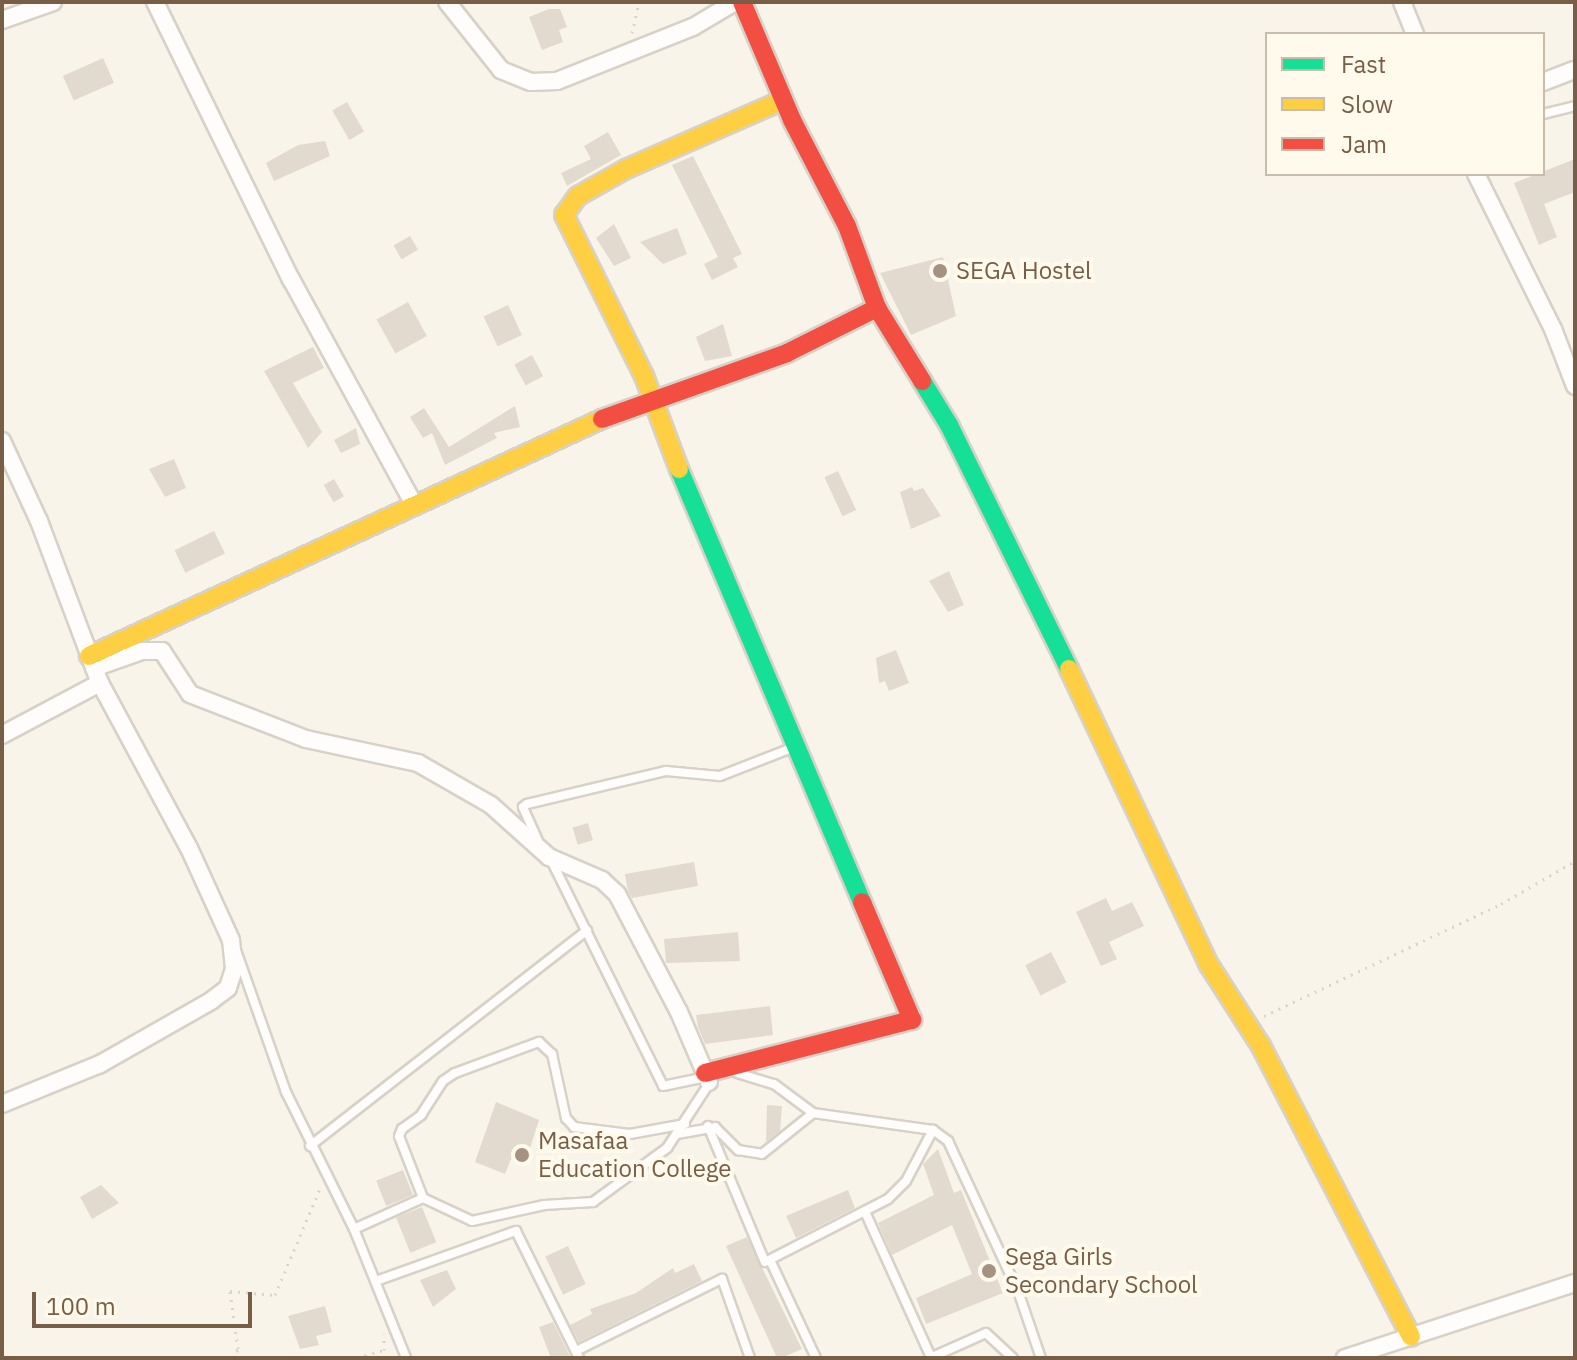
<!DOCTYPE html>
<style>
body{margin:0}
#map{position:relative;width:1577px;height:1360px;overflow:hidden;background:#f8f4ea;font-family:"IBM Plex Sans",sans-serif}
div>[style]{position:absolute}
.building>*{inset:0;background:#e3dacf;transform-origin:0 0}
.path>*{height:3px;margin-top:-1.5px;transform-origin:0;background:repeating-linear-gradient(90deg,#dbd4cc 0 2px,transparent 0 8px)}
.roads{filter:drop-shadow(2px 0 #d7d1c8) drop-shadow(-2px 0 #d7d1c8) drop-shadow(0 2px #d7d1c8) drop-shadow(0 -2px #d7d1c8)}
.lane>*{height:8px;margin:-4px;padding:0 4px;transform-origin:4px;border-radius:4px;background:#fefdfc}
.street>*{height:16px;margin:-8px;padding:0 8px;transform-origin:8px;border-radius:8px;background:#fefdfc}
.fast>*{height:18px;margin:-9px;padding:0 9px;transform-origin:9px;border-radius:9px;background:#16e098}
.slow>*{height:18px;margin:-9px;padding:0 9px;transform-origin:9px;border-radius:9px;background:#ffcf43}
.jam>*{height:18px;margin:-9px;padding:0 9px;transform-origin:9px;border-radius:9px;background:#f24e42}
.dots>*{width:22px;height:22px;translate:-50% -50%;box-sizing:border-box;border:4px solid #fffaec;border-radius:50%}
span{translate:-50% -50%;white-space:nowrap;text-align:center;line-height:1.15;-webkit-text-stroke:8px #fffaec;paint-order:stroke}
.poi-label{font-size:24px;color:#795e47}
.left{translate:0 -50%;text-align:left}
.frame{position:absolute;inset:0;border:4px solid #795e47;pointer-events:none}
.legend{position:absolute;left:1265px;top:32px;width:280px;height:144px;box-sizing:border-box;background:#fffaec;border:2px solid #c9bcaa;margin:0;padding:10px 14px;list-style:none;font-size:24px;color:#795e47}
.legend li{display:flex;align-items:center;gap:16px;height:40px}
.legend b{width:40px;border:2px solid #c9bcaa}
.scale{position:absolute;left:32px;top:1292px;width:220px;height:36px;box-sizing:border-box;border:4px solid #795e47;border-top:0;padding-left:10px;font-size:24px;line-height:28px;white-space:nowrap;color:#795e47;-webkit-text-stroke:6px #fffaec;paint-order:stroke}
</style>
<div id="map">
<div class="building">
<i style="clip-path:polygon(549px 9px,560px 9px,567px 27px,559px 30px,563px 42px,542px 50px,529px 17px)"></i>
<i style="left:103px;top:58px;width:27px;height:44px;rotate:66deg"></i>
<i style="left:347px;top:102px;width:34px;height:17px;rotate:60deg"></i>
<i style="clip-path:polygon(608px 132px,621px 155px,567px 186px,561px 173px,591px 159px,584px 146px)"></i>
<i style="clip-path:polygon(325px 141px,330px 156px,274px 181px,266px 163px,298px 145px)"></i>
<i style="clip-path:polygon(693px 156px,742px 254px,733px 258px,738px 267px,712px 280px,704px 264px,718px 257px,672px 165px)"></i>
<i style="clip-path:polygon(1575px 159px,1575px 192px,1544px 204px,1557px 237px,1539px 245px,1514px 183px)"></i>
<i style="clip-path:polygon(614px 224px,631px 258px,614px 266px,596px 238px)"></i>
<i style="clip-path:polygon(677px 228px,687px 254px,663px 264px,640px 242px)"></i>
<i style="left:410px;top:236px;width:16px;height:19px;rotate:60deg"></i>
<i style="clip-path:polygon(943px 257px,956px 316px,911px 335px,880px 273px)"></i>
<i style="left:408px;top:302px;width:39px;height:36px;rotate:61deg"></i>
<i style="left:508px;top:305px;width:33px;height:27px;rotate:65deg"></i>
<i style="clip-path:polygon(723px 324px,732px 356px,705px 361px,696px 337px)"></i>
<i style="clip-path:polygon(313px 347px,324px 368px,293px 383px,322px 432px,308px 448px,264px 371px)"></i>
<i style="left:532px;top:355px;width:24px;height:20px;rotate:62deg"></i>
<i style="clip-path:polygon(515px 406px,520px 427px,494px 433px,497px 438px,445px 465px,432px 433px,423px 438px,410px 417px,424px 408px,449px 447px)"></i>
<i style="clip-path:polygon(356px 428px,360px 444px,341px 453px,334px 440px)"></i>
<i style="clip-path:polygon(174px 459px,186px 488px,165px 497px,149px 469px)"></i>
<i style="left:838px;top:471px;width:43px;height:15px;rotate:65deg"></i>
<i style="left:334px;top:479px;width:20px;height:12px;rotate:60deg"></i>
<i style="clip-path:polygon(912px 487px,914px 491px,923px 488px,941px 516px,911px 529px,900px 492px)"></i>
<i style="left:214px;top:531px;width:25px;height:44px;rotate:64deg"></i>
<i style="clip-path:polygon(949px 571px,964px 605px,948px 612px,929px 581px)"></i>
<i style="clip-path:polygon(896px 650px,909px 683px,889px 691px,885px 681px,879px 683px,876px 658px)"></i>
<i style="left:588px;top:823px;width:18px;height:16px;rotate:74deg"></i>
<i style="clip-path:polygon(694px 862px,698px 886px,632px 898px,628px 892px,625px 874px)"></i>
<i style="clip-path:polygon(1106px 898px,1112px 911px,1132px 902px,1144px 926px,1109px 942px,1117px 959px,1101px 966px,1076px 912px)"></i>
<i style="clip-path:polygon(738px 932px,740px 961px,666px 963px,664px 939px)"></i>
<i style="left:1051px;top:952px;width:34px;height:29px;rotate:63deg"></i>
<i style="clip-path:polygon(770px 1006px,773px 1035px,705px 1044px,698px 1027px,696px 1015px)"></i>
<i style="clip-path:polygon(496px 1102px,539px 1120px,525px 1164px,511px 1159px,505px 1174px,475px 1162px)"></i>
<i style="clip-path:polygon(767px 1105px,782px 1106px,780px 1131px,766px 1142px)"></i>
<i style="clip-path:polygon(938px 1149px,954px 1193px,961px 1190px,1003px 1293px,926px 1324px,916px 1298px,972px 1274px,952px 1225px,892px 1255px,878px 1223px,934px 1195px,923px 1164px)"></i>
<i style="left:403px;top:1170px;width:27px;height:29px;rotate:68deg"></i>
<i style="clip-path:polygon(101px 1185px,119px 1203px,92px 1219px,80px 1197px)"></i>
<i style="clip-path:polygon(848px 1190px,855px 1208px,796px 1238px,786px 1216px)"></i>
<i style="left:422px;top:1207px;width:38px;height:28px;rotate:68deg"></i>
<i style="clip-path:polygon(747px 1237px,802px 1349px,781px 1358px,777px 1358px,726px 1246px)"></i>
<i style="left:568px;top:1246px;width:42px;height:25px;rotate:65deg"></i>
<i style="clip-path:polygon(694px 1264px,702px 1281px,579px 1342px,570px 1325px,592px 1314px,590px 1309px,636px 1293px,673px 1268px,675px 1273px)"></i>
<i style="clip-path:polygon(447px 1270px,456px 1289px,433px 1307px,420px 1280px)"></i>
<i style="clip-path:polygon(325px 1306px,332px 1332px,316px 1336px,319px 1345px,300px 1349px,288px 1316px)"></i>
<i style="clip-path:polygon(553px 1322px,571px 1358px,551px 1358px,539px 1327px)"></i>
</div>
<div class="path">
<i style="left:632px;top:33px;width:32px;rotate:-77deg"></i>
<i style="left:1264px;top:1016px;width:262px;rotate:-25.3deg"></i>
<i style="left:1501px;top:904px;width:86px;rotate:-30.2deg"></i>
<i style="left:232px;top:1358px;width:11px;rotate:-56deg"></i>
<i style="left:238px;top:1349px;width:59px;rotate:-97.9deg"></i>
<i style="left:230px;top:1291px;width:45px;rotate:5.1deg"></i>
<i style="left:275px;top:1295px;width:118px;rotate:-67.1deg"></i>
<i style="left:357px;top:1358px;width:28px;rotate:-17deg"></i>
<i style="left:384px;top:1350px;width:16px;rotate:-90deg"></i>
</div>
<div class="roads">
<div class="lane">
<i style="left:1543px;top:114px;width:33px;rotate:-14deg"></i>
<i style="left:538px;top:841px;width:37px;rotate:-114deg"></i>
<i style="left:523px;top:807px;width:5px;rotate:-37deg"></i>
<i style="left:527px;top:804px;width:143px;rotate:-13.4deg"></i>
<i style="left:666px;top:771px;width:54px;rotate:5.3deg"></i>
<i style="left:720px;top:776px;width:77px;rotate:-21.3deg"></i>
<i style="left:551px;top:860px;width:252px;rotate:63.6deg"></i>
<i style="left:663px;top:1086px;width:44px;rotate:-11.8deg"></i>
<i style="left:237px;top:953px;width:147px;rotate:70.6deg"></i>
<i style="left:286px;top:1092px;width:153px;rotate:63.6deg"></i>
<i style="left:354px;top:1229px;width:139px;rotate:68deg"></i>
<i style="left:737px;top:1073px;width:39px;rotate:17deg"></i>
<i style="left:774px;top:1084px;width:49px;rotate:36.6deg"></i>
<i style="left:813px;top:1113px;width:121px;rotate:8.1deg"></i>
<i style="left:933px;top:1130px;width:19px;rotate:36deg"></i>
<i style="left:948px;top:1141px;width:166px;rotate:65deg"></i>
<i style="left:1018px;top:1291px;width:71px;rotate:71.1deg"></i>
<i style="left:708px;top:1126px;width:147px;rotate:67.3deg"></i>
<i style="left:765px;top:1262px;width:138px;rotate:-27.1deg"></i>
<i style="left:888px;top:1199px;width:25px;rotate:-45deg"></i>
<i style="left:906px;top:1181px;width:58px;rotate:-62.1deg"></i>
<i style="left:677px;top:1134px;width:39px;rotate:-10deg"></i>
<i style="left:715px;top:1127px;width:33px;rotate:45deg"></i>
<i style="left:738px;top:1150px;width:24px;rotate:9deg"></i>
<i style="left:762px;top:1154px;width:65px;rotate:-38.8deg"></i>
<i style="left:310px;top:1146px;width:351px;rotate:-37.9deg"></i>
<i style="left:423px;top:1198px;width:66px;rotate:-111.2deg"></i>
<i style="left:399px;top:1136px;width:8px;rotate:-67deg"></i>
<i style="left:402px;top:1129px;width:24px;rotate:-36deg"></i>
<i style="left:421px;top:1115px;width:40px;rotate:-57.1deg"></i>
<i style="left:443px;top:1081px;width:14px;rotate:-34deg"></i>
<i style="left:455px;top:1073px;width:90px;rotate:-20.3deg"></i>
<i style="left:539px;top:1042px;width:18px;rotate:43deg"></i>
<i style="left:552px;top:1054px;width:66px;rotate:77.7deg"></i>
<i style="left:566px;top:1118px;width:12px;rotate:48deg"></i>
<i style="left:574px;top:1127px;width:56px;rotate:7.1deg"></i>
<i style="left:630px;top:1134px;width:56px;rotate:-10.3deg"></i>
<i style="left:866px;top:1214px;width:157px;rotate:65.6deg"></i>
<i style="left:354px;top:1229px;width:76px;rotate:-24.2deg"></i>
<i style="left:423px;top:1198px;width:54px;rotate:25.1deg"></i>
<i style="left:472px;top:1221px;width:74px;rotate:-12.5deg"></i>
<i style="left:544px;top:1205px;width:49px;rotate:-3.5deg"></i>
<i style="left:593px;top:1202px;width:92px;rotate:-36.1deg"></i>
<i style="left:667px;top:1148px;width:79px;rotate:-56.9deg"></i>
<i style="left:770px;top:1260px;width:108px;rotate:64.9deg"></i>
<i style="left:376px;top:1281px;width:149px;rotate:-19.7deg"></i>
<i style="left:516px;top:1231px;width:142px;rotate:63.6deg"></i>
<i style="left:576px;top:1351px;width:163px;rotate:-26.3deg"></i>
<i style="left:722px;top:1279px;width:84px;rotate:70.5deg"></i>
<i style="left:930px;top:1358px;width:61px;rotate:-24.1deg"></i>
<i style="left:986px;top:1333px;width:37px;rotate:43deg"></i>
</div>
<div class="street">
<i style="left:155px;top:2px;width:309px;rotate:63.9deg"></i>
<i style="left:291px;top:279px;width:259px;rotate:61.4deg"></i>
<i style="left:447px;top:2px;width:87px;rotate:51.5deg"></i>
<i style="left:501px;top:70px;width:32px;rotate:22deg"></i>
<i style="left:531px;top:82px;width:26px;rotate:-2deg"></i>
<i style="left:557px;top:81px;width:146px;rotate:-21.7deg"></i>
<i style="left:693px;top:27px;width:49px;rotate:-30.8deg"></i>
<i style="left:1402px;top:2px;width:35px;rotate:68deg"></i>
<i style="left:2px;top:20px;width:54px;rotate:-19.4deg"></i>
<i style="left:1543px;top:82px;width:34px;rotate:-21deg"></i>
<i style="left:1476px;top:174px;width:173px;rotate:63.6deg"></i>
<i style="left:1553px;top:329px;width:61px;rotate:68.9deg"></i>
<i style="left:2px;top:441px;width:88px;rotate:65.2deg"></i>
<i style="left:39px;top:521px;width:173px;rotate:69.4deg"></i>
<i style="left:100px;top:683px;width:187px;rotate:61.7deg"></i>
<i style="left:189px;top:848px;width:101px;rotate:65.5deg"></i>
<i style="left:231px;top:940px;width:29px;rotate:84deg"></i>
<i style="left:234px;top:969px;width:20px;rotate:108deg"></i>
<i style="left:228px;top:988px;width:21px;rotate:143deg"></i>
<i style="left:211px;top:1001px;width:128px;rotate:150.4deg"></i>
<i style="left:100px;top:1064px;width:106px;rotate:157.8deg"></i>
<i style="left:94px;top:668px;width:51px;rotate:-19.5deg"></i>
<i style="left:142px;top:651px;width:20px"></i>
<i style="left:162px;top:651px;width:51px;rotate:56.9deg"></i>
<i style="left:190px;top:694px;width:124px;rotate:21.2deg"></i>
<i style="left:306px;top:739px;width:115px;rotate:12.1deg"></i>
<i style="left:418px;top:763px;width:84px;rotate:29.9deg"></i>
<i style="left:491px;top:805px;width:78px;rotate:41.9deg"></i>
<i style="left:549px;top:857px;width:58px;rotate:23.5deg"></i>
<i style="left:602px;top:880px;width:21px;rotate:43deg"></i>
<i style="left:617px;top:894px;width:133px;rotate:62.3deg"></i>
<i style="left:679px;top:1012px;width:76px;rotate:66.8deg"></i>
<i style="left:2px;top:735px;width:111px;rotate:-28deg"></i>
<i style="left:1345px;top:1358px;width:242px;rotate:-18.1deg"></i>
</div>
<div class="fast">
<i style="left:922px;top:381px;width:52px;rotate:58.5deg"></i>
<i style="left:949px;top:425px;width:272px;rotate:63.8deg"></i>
<i style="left:679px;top:469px;width:470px;rotate:67.1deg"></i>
</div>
<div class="slow">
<i style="left:679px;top:469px;width:99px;rotate:-110.6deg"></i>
<i style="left:644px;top:376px;width:180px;rotate:-116.4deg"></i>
<i style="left:564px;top:215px;width:24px;rotate:-54deg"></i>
<i style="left:578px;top:196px;width:55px;rotate:-29.4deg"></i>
<i style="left:626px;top:169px;width:171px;rotate:-23.7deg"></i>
<i style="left:89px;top:656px;width:565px;rotate:-24.8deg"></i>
<i style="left:1069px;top:669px;width:327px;rotate:64.7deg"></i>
<i style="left:1209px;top:965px;width:96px;rotate:57.3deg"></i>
<i style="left:1261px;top:1046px;width:327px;rotate:62.7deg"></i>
</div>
<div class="jam">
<i style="left:742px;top:2px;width:128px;rotate:67deg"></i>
<i style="left:792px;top:120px;width:119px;rotate:62.6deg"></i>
<i style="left:847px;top:226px;width:87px;rotate:69.9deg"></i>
<i style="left:877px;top:308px;width:86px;rotate:58.3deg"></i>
<i style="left:602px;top:419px;width:196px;rotate:-19.6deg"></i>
<i style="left:787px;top:353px;width:101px;rotate:-26.6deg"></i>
<i style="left:705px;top:1073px;width:214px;rotate:-14.4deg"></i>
<i style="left:912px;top:1020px;width:128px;rotate:-113deg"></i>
</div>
</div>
<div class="dots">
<i style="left:940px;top:271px;background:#a59280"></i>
<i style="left:522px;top:1155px;background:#a59280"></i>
<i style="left:989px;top:1271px;background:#a59280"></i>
</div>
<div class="poi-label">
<span class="left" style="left:956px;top:271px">SEGA Hostel</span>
<span class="left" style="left:538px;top:1155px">Masafaa<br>Education College</span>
<span class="left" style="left:1005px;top:1271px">Sega Girls<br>Secondary School</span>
</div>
<div class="frame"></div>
<ul class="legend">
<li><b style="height:10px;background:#16e098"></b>Fast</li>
<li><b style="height:10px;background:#ffcf43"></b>Slow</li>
<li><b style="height:10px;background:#f24e42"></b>Jam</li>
</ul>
<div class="scale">100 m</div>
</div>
